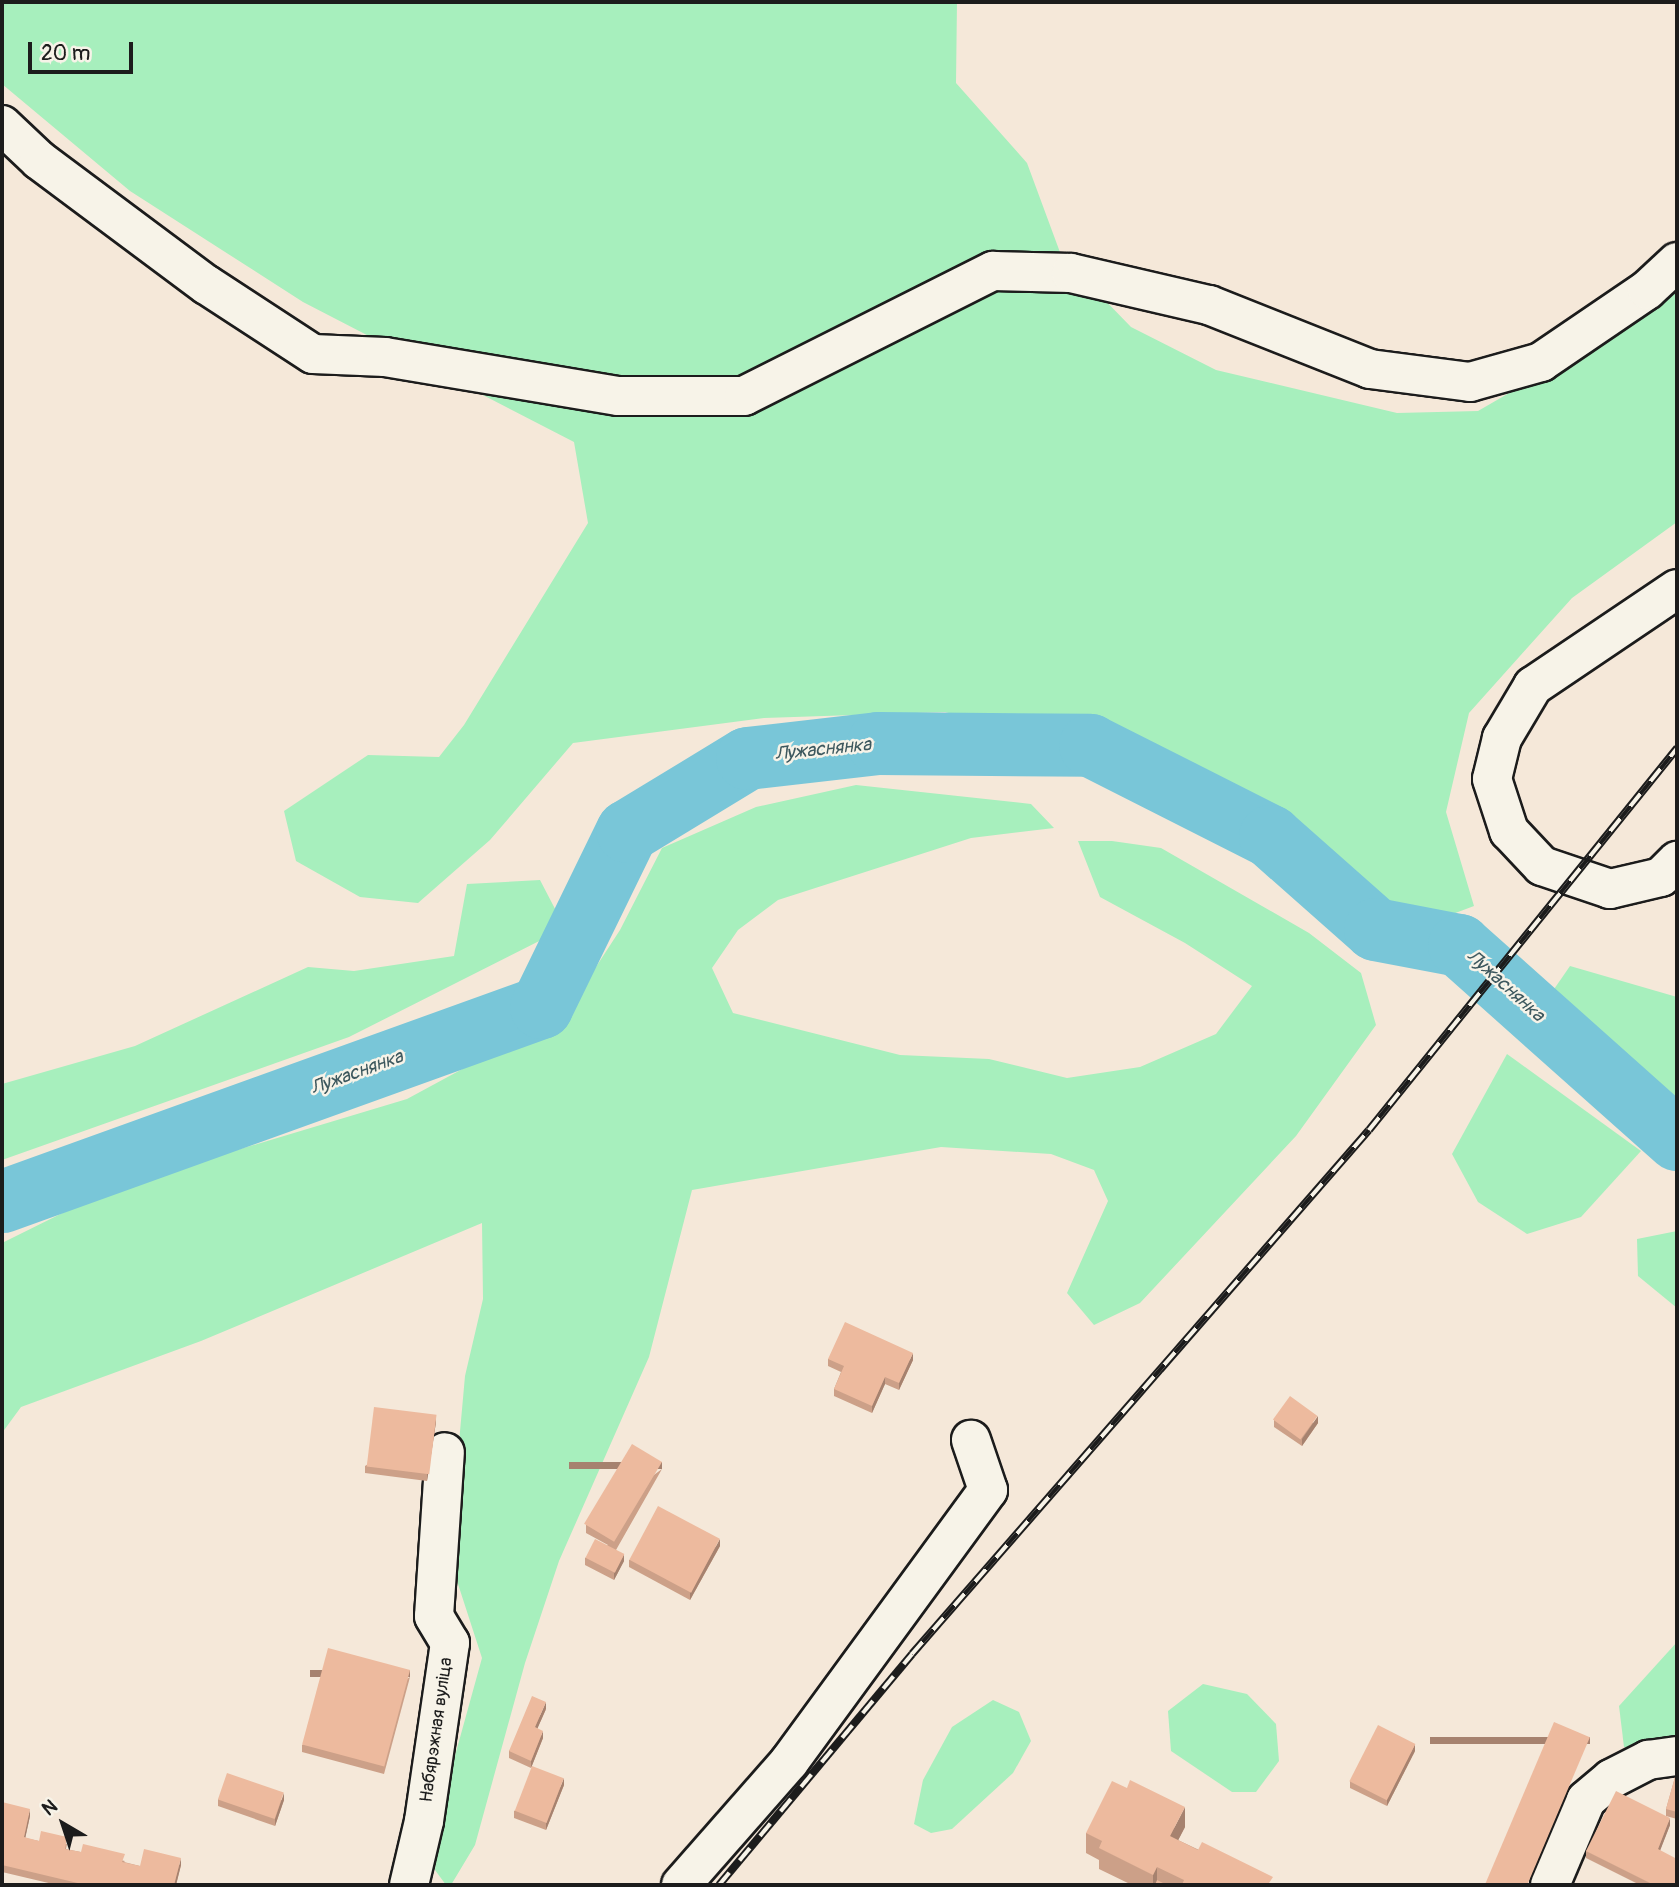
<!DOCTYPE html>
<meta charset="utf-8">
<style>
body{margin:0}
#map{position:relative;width:1679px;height:1887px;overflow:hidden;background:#f5e8d9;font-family:Pangolin,sans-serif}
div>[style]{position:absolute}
.green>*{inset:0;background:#a7efbd}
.river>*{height:63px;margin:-31.5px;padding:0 31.5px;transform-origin:31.5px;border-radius:31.5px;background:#79c6d8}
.roads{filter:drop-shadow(2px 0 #1c1c1c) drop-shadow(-2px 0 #1c1c1c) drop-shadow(0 2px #1c1c1c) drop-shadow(0 -2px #1c1c1c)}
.minor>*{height:38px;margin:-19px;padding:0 19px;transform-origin:19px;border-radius:19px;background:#f7f3e8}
.rail>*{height:8px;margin-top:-4px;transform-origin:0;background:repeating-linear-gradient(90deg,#f7f3e8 0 16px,#1c1c1c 0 32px);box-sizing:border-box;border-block:2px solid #1c1c1c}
.wall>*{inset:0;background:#cca088}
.shaded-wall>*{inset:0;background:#a6826f;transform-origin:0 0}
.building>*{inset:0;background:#edba9e;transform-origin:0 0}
span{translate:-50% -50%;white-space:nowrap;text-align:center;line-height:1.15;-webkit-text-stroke:5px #f7f3e8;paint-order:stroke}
.street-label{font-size:18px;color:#1c1c1c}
.water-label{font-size:19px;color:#3d585e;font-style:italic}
.frame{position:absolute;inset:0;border:4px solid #1c1c1c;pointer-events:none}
.north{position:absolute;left:28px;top:1789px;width:70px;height:70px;-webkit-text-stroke:5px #f7f3e8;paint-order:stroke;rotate:321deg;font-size:19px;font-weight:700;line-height:28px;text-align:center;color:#1c1c1c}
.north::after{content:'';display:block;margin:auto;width:24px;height:32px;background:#1c1c1c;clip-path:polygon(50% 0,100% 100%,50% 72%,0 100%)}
.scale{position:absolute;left:28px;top:42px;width:105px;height:32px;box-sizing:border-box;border:4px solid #1c1c1c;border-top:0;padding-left:9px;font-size:21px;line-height:24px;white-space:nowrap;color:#1c1c1c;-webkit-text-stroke:5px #f7f3e8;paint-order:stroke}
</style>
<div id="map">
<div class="green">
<i style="clip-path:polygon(2px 2px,957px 2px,956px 83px,1027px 163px,1061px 255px,1131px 327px,1216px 370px,1397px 413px,1478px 411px,1648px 313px,1677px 286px,1677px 522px,1572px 598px,1469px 713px,1446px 812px,1474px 906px,1397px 935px,1295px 838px,1186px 777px,945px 712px,764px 718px,573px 743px,490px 840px,418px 903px,360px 897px,296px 861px,284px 811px,368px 755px,439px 757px,464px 725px,588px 523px,574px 442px,303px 302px,130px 191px,2px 84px)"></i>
<i style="clip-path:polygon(856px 785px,1031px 804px,1054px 828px,971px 838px,778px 900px,738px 930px,712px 968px,733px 1013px,900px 1055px,989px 1059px,1067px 1078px,1140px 1067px,1216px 1034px,1252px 986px,1185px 943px,1100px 897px,1078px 841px,1112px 841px,1161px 848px,1309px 933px,1361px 973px,1376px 1025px,1296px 1136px,1140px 1303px,1094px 1325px,1067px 1293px,1108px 1201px,1094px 1170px,1051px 1154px,941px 1147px,692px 1190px,649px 1357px,559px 1561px,525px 1663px,475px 1845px,451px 1885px,446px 1885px,435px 1870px,440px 1810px,482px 1658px,458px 1584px,453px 1509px,465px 1376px,483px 1299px,482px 1223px,201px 1341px,21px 1407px,2px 1433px,2px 1243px,117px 1186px,407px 1099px,566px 1013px,620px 930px,662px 848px,756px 807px)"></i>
<i style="clip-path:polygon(540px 880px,565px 928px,349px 1037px,2px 1160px,2px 1084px,135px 1046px,308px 967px,354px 971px,454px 956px,467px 884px)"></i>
<i style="clip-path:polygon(1570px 966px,1677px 997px,1677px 1112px,1550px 995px)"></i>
<i style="clip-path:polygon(1507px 1054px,1641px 1151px,1581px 1217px,1527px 1234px,1478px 1202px,1452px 1154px)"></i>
<i style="clip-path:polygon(1677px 1231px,1677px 1308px,1638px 1276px,1637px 1239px)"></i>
<i style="clip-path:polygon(1677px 1642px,1677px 1748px,1624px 1747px,1619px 1706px)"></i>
<i style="clip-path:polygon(1203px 1684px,1247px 1694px,1276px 1724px,1279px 1761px,1256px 1792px,1232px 1792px,1171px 1751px,1168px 1711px)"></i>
<i style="clip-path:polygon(993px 1700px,1019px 1712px,1031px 1741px,1013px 1773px,952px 1829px,931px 1833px,914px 1824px,923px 1780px,952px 1727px)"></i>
</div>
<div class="river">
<i style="left:2px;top:1201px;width:573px;rotate:-19.8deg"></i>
<i style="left:541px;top:1007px;width:196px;rotate:-64deg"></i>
<i style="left:627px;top:831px;width:140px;rotate:-31.3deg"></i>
<i style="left:747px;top:758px;width:132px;rotate:-6.5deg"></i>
<i style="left:878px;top:743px;width:212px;rotate:0.5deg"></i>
<i style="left:1090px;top:745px;width:202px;rotate:26.8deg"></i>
<i style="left:1270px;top:836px;width:140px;rotate:41.5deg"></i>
<i style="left:1375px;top:929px;width:86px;rotate:10.8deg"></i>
<i style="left:1459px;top:945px;width:292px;rotate:41.7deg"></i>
</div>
<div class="roads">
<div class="minor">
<i style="left:2px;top:125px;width:51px;rotate:43.4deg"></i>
<i style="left:39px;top:160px;width:209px;rotate:36.7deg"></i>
<i style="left:207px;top:285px;width:126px;rotate:33.1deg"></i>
<i style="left:313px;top:354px;width:72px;rotate:2.4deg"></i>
<i style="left:385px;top:357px;width:236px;rotate:9.5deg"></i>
<i style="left:618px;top:396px;width:126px"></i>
<i style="left:744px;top:396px;width:279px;rotate:-26.7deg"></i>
<i style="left:993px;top:271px;width:78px;rotate:1.5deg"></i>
<i style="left:1071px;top:273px;width:142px;rotate:13.1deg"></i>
<i style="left:1209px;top:305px;width:173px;rotate:21.7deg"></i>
<i style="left:1370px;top:369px;width:101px;rotate:7.4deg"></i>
<i style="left:1470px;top:382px;width:74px;rotate:-15.7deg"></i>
<i style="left:1541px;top:362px;width:128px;rotate:-34.2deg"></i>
<i style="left:1647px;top:290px;width:41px;rotate:-43deg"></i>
<i style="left:1677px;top:589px;width:174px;rotate:146deg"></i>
<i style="left:1533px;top:686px;width:61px;rotate:120.8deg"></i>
<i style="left:1502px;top:738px;width:42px;rotate:103.7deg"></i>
<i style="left:1492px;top:779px;width:55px;rotate:71.9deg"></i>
<i style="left:1509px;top:831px;width:48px;rotate:46.7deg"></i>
<i style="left:1542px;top:866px;width:72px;rotate:18.7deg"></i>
<i style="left:1610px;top:889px;width:52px;rotate:-13.2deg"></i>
<i style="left:1661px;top:877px;width:23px;rotate:-45deg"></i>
<i style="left:409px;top:1885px;width:66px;rotate:-76.8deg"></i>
<i style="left:424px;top:1821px;width:180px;rotate:-81.7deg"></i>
<i style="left:450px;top:1643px;width:31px;rotate:-121deg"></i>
<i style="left:434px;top:1616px;width:164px;rotate:-86.2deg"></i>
<i style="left:681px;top:1885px;width:164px;rotate:-48.7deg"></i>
<i style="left:789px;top:1762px;width:337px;rotate:-53.8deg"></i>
<i style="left:988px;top:1490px;width:53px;rotate:-108.8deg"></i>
<i style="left:1550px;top:1885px;width:92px;rotate:-67deg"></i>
<i style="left:1586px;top:1800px;width:33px;rotate:-40deg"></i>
<i style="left:1611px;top:1779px;width:42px;rotate:-27.2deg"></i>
<i style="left:1648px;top:1760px;width:29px;rotate:-8deg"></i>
</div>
</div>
<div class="rail">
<i style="left:719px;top:1885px;width:301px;rotate:-50.1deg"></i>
<i style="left:912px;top:1654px;width:695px;rotate:-48.91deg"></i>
<i style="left:1369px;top:1130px;width:491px;rotate:-51.1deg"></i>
</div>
<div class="wall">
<i style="clip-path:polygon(828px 1359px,913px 1360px,899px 1390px,885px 1384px,872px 1413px,834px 1396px,834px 1389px,841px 1372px,828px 1366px)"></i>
<i style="clip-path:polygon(1274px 1420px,1318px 1423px,1302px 1446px,1274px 1427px)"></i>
<i style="clip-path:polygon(436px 1422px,427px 1481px,365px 1473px,365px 1466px)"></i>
<i style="clip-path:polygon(662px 1469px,616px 1550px,624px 1561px,614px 1580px,585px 1565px,585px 1558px,608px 1545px,586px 1533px,586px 1525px)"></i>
<i style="clip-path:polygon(720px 1546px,690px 1600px,629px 1567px,629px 1560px)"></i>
<i style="clip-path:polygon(410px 1677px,384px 1774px,302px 1752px,302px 1745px)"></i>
<i style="clip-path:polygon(546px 1709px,537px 1729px,543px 1738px,531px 1768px,509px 1758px,509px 1751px)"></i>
<i style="clip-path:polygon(1415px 1751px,1387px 1806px,1350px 1788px,1350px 1781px)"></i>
<i style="clip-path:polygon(1677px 1770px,1677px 1819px,1666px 1816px,1670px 1825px,1660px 1850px,1677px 1885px,1640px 1885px,1586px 1858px,1586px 1851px,1666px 1816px,1666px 1809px)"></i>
<i style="clip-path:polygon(564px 1785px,546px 1830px,514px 1818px,514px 1811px)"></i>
<i style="clip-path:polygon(218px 1799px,284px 1800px,275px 1826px,218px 1806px)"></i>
<i style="clip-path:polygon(2px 1802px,30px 1816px,25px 1838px,39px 1841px,67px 1844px,66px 1849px,125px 1861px,124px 1862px,140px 1866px,181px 1865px,176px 1885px,57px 1885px,2px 1872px)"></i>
<i style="clip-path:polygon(1185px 1827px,1178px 1840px,1273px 1885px,1132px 1885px,1099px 1869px,1099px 1860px,1086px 1853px,1086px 1833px)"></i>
</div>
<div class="shaded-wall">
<i style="clip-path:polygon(913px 1353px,913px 1360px,899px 1390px,899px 1383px)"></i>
<i style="clip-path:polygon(885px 1377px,885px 1384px,872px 1413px,872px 1406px)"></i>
<i style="clip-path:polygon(436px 1415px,436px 1422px,427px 1481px,427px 1474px)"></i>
<i style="clip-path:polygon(1318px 1416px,1318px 1423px,1302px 1446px,1302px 1439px)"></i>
<i style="left:662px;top:1462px;width:7px;height:93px;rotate:90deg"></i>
<i style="clip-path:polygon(720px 1539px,720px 1546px,690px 1600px,690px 1593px)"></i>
<i style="clip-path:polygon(624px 1554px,624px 1561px,614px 1580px,614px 1573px)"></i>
<i style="left:410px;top:1670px;width:7px;height:100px;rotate:90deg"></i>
<i style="clip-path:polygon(546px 1702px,546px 1709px,535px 1734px,535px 1727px)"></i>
<i style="clip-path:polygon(543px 1731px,543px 1738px,531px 1768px,531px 1761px)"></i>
<i style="left:1590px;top:1737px;width:7px;height:160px;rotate:90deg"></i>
<i style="clip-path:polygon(1415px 1744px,1415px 1751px,1387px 1806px,1387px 1799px)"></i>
<i style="clip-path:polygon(564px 1778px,564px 1785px,546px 1830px,546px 1823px)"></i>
<i style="clip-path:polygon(284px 1793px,284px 1800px,275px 1826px,275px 1819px)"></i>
<i style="clip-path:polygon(1185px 1807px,1185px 1827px,1170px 1856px,1170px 1836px)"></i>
<i style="clip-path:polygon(30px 1809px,30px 1816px,24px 1844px,24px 1837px)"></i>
<i style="clip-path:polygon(1670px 1818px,1670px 1825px,1658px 1856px,1658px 1849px)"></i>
<i style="clip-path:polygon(181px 1858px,181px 1865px,176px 1885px,174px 1885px)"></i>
<i style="clip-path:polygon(1157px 1867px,1157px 1885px,1153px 1885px,1153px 1875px)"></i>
</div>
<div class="building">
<i style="clip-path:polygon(845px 1322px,913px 1353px,899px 1383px,885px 1377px,872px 1406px,834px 1389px,844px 1366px,828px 1359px)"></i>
<i style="left:1290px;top:1396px;width:34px;height:29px;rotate:36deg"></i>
<i style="left:374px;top:1407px;width:63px;height:60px;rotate:7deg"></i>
<i style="left:632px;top:1444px;width:35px;height:93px;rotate:31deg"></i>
<i style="left:658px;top:1506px;width:70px;height:61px;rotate:28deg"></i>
<i style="left:595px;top:1539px;width:33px;height:21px;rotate:27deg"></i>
<i style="left:328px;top:1648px;width:85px;height:100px;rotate:15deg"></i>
<i style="clip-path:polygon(532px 1696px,546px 1702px,535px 1727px,543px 1731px,531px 1761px,509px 1751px)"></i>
<i style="left:1554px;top:1722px;width:39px;height:176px;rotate:23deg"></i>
<i style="left:1378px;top:1725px;width:42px;height:63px;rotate:27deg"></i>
<i style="left:532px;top:1766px;width:34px;height:48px;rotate:21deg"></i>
<i style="clip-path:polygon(1677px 1770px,1677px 1812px,1666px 1809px)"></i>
<i style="left:227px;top:1773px;width:60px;height:28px;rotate:19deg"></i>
<i style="clip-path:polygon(1130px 1780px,1185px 1807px,1170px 1836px,1198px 1850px,1202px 1842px,1273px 1877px,1269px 1883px,1273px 1885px,1182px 1885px,1184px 1880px,1157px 1867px,1153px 1875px,1099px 1848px,1102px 1841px,1086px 1833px,1112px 1781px,1127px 1788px)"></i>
<i style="clip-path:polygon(1616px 1791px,1670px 1818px,1658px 1849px,1677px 1859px,1677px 1885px,1654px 1885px,1586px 1851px)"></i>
<i style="clip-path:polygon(2px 1802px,30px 1809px,24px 1837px,39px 1841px,41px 1831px,67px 1837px,65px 1849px,81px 1852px,83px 1844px,125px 1854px,122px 1862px,140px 1866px,144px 1849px,181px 1858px,174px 1885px,86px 1885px,2px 1865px)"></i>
<i style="clip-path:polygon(1157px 1880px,1167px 1885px,1155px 1885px)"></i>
</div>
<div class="street-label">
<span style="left:437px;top:1730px;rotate:-82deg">Набярэжная вуліца</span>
</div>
<div class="water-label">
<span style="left:823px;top:750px;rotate:-6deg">Лужаснянка</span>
<span style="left:1505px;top:986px;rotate:42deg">Лужаснянка</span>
<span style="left:357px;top:1073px;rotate:-20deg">Лужаснянка</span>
</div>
<div class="frame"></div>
<div class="north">N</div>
<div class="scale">20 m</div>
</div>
